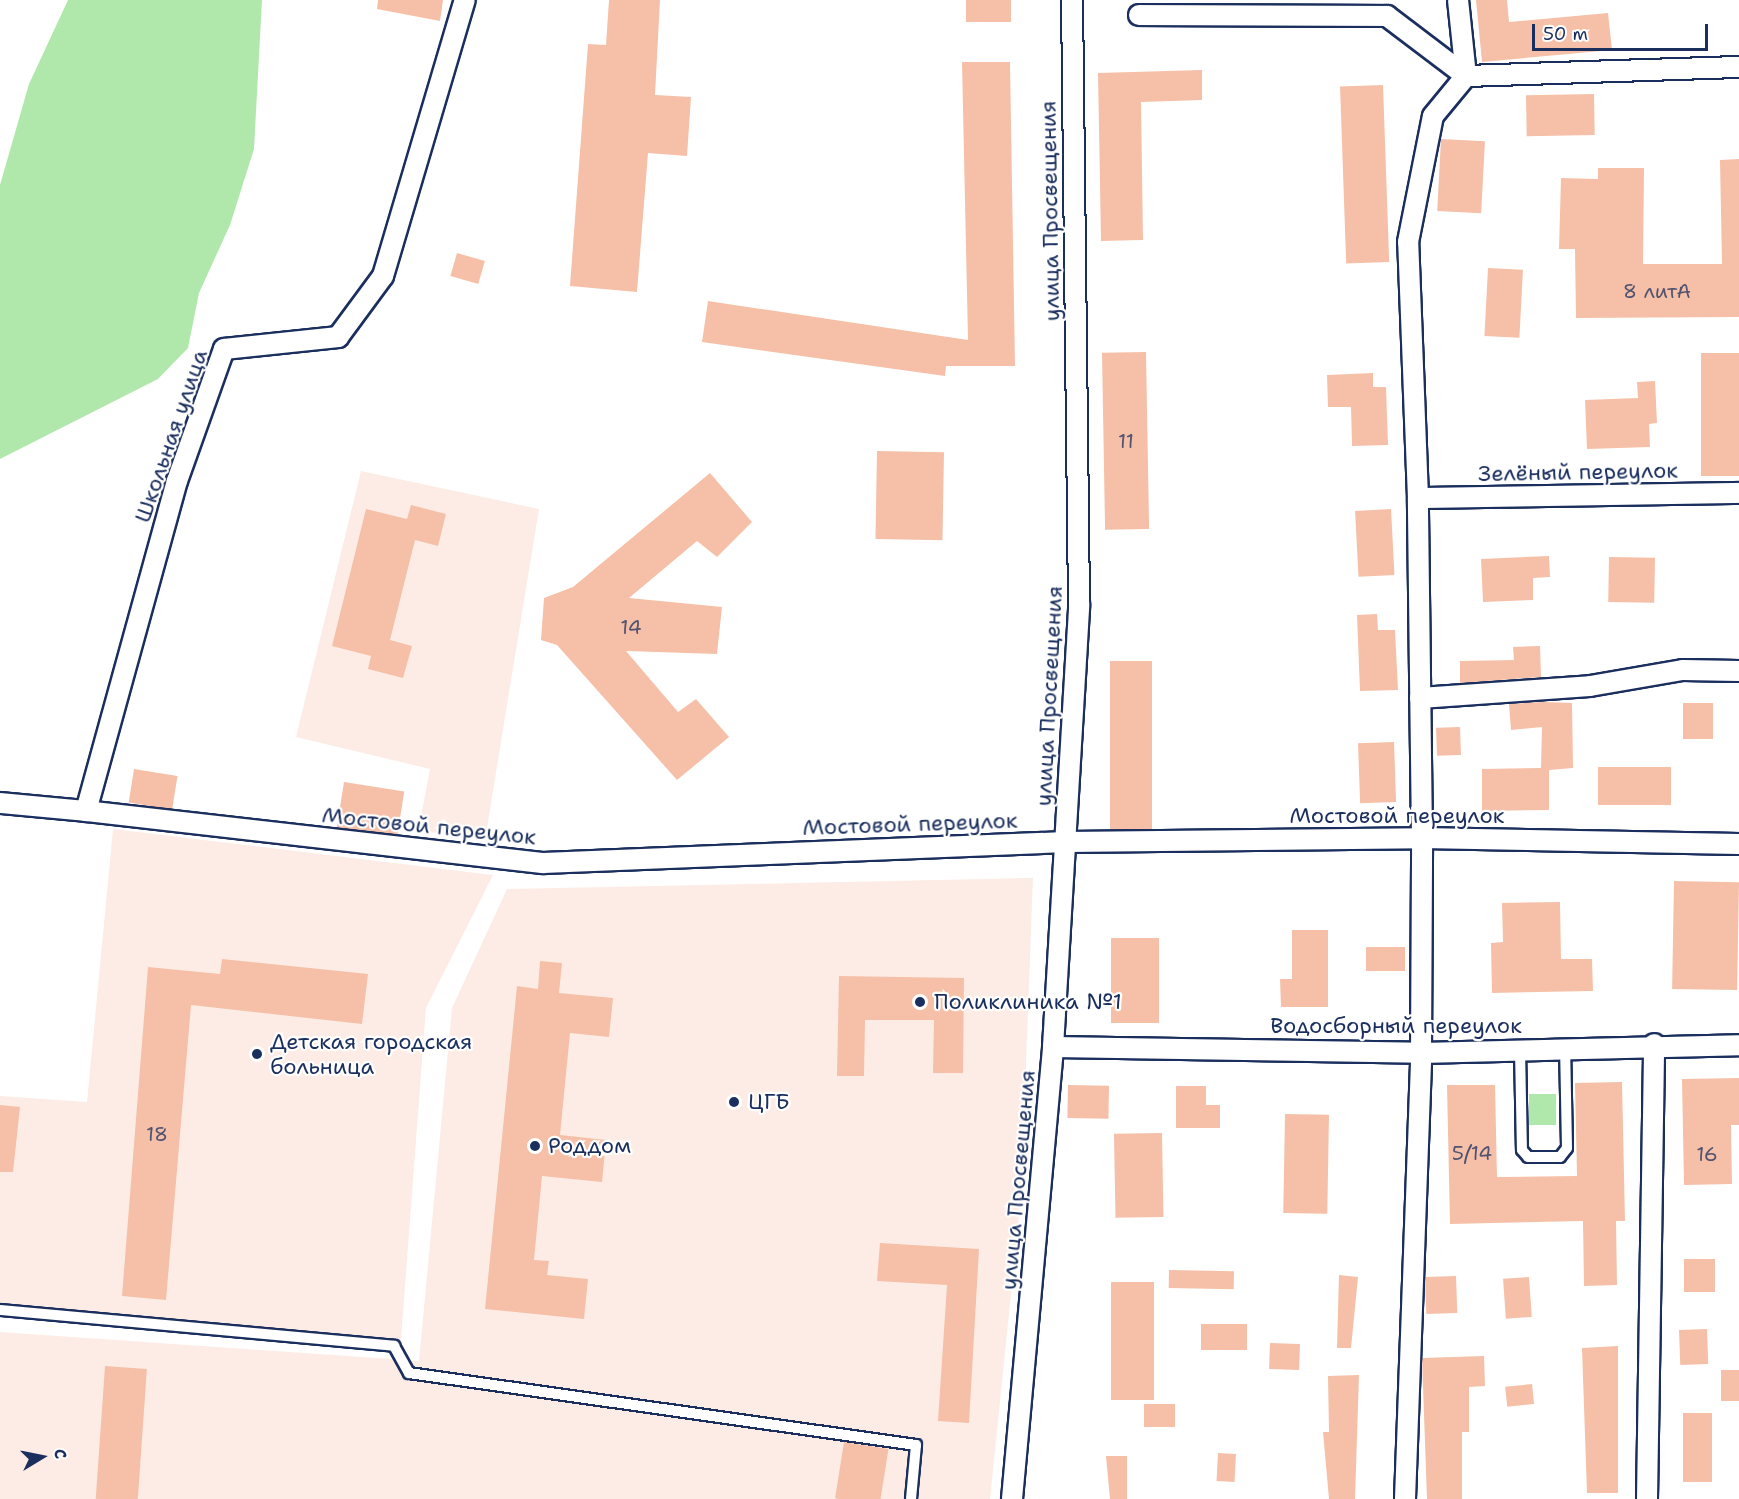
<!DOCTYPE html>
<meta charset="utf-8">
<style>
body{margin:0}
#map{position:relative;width:1739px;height:1499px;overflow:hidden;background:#fff;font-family:"Shantell Sans",sans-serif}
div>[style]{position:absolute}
.built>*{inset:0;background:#fcece5}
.green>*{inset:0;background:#b0e8ac;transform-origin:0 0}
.building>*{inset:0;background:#f5c0a7;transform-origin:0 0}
.roads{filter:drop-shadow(2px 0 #1b2f5e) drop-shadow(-2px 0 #1b2f5e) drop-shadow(0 2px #1b2f5e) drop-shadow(0 -2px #1b2f5e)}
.lane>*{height:10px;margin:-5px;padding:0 5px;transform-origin:5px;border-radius:5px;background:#fff}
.street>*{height:20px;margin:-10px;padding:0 10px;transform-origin:10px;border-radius:10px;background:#fff}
.dots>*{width:16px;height:16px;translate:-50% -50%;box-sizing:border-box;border:3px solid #fff;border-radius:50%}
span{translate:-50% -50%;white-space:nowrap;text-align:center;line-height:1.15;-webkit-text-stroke:4.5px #fff;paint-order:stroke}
.number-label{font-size:20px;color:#525370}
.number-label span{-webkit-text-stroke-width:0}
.street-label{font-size:22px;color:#1b2f5e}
.poi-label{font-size:22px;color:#1b2f5e}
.left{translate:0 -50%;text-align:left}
.north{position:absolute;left:12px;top:1427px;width:60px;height:60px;-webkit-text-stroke:4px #fff;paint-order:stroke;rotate:80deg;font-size:16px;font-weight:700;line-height:24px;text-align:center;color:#1b2f5e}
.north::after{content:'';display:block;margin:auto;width:21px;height:27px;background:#1b2f5e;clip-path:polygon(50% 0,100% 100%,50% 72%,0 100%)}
.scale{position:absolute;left:1532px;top:24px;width:176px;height:27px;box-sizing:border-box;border:3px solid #1b2f5e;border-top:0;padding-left:8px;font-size:18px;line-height:21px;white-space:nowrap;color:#1b2f5e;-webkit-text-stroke:4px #fff;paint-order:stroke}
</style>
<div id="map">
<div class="built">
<i style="clip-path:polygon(361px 471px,539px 509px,486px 834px,418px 832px,430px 769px,296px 737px)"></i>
<i style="clip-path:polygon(113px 829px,493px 875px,426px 1008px,401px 1339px,0 1312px,0 1096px,87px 1102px)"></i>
<i style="clip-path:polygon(1033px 878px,1021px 1196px,990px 1499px,0 1499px,0 1332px,419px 1361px,452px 1008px,507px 889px)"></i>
</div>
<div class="green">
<i style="clip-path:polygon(68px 0,262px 0,254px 149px,230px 225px,199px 293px,188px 348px,158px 379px,0 459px,0 185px,29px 84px)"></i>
<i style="left:1556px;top:1094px;width:31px;height:27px;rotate:90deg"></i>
</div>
<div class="building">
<i style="clip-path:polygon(378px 0,443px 0,440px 21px,377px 9px)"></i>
<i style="clip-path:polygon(609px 0,660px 0,655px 95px,691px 97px,687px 156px,648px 153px,637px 292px,570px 286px,588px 44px,606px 45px)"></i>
<i style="left:966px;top:0;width:45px;height:22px"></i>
<i style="clip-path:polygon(1476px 0,1507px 0,1509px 22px,1608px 13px,1612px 50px,1482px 62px)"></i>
<i style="clip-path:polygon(962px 62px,1010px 62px,1015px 366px,946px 366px,945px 376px,702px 342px,708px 301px,968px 340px)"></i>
<i style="clip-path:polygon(1202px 70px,1202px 100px,1141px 102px,1143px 240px,1101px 241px,1098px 73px)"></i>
<i style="left:1383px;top:85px;width:177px;height:43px;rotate:88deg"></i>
<i style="left:1594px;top:94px;width:41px;height:68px;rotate:89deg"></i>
<i style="left:1441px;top:139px;width:44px;height:72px;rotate:3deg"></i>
<i style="clip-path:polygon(1739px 159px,1739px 317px,1576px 318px,1575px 249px,1559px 249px,1561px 178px,1598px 179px,1598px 168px,1644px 168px,1643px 264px,1722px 264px,1720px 160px)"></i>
<i style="left:457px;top:253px;width:29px;height:24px;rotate:16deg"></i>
<i style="left:1488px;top:268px;width:35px;height:68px;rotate:3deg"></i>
<i style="left:1146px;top:352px;width:177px;height:44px;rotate:89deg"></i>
<i style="left:1739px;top:353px;width:123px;height:38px;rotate:90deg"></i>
<i style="clip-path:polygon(1373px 373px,1373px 387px,1386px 387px,1388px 445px,1352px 446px,1351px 407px,1328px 407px,1327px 375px)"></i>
<i style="clip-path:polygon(1655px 381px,1657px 423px,1649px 424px,1650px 447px,1587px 449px,1585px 400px,1638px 398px,1637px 382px)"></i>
<i style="left:877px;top:451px;width:67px;height:88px;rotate:1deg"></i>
<i style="clip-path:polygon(710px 473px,752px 522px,717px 557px,697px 541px,629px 598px,722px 607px,717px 654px,626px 651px,678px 712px,696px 699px,729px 737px,677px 780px,557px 645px,541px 640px,544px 598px,573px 587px)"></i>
<i style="clip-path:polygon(411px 505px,446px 514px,438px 546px,415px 540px,390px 640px,412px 646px,403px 678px,368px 669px,371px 656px,332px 646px,366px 509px,407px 519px)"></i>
<i style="left:1391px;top:509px;width:66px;height:36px;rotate:87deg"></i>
<i style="clip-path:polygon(1549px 556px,1550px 577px,1533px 578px,1533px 600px,1483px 602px,1481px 559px)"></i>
<i style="left:1609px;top:557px;width:46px;height:45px;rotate:1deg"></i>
<i style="clip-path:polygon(1377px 614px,1378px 630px,1395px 630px,1398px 690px,1360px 691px,1357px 615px)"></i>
<i style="clip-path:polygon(1540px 646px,1541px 677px,1460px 683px,1460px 661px,1514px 660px,1513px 647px)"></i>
<i style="left:1110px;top:661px;width:42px;height:169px"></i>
<i style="clip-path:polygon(1543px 702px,1572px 703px,1573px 768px,1549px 770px,1549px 810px,1482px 811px,1482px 769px,1541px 768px,1542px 727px,1511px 730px,1509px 704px)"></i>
<i style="left:1683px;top:703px;width:30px;height:36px"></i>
<i style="left:1460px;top:727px;width:28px;height:24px;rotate:88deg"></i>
<i style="left:1394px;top:742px;width:60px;height:36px;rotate:88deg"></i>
<i style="left:1598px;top:767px;width:73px;height:38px"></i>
<i style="left:134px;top:769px;width:44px;height:34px;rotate:9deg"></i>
<i style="left:344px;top:782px;width:61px;height:46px;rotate:9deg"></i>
<i style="left:1674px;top:881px;width:65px;height:108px;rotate:1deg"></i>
<i style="clip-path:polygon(1560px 902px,1561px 959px,1592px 959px,1593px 991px,1492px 993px,1491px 943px,1503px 942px,1502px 903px)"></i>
<i style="clip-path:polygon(1292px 930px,1328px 930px,1328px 1007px,1281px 1007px,1280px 979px,1292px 979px)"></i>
<i style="left:1159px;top:938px;width:85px;height:48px;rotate:90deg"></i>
<i style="left:1405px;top:947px;width:24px;height:39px;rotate:90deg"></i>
<i style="clip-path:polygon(222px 959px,368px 974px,362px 1024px,191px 1005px,166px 1300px,122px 1296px,148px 967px,220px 974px)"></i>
<i style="clip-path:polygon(540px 961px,562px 963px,559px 993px,613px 998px,609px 1037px,570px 1033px,560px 1135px,606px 1140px,602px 1182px,542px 1176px,534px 1260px,549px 1261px,547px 1275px,588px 1279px,584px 1319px,485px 1309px,517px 986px,538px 989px)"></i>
<i style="clip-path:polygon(839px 976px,964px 978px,963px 1073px,933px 1073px,934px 1020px,865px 1020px,864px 1076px,837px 1076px)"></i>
<i style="clip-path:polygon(1739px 1078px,1739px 1125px,1731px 1125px,1732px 1184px,1684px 1185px,1682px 1079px)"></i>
<i style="clip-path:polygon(1622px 1082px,1625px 1221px,1616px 1221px,1617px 1285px,1584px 1286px,1583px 1221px,1450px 1224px,1447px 1085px,1495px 1085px,1497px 1177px,1577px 1176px,1575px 1083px)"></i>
<i style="left:1068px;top:1085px;width:41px;height:33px;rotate:1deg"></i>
<i style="clip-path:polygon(1176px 1086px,1206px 1086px,1206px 1105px,1220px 1105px,1220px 1128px,1176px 1128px)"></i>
<i style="clip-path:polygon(0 1105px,20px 1107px,13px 1172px,0 1172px)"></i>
<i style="left:1285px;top:1114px;width:44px;height:99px;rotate:1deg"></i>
<i style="left:1162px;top:1133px;width:84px;height:48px;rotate:89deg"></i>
<i style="clip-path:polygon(880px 1243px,979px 1249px,969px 1423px,938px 1421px,947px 1285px,877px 1281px)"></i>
<i style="left:1684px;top:1259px;width:31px;height:33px"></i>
<i style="left:1169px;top:1270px;width:65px;height:18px;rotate:1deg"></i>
<i style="clip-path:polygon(1339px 1275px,1358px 1277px,1351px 1348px,1337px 1348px)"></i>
<i style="left:1456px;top:1276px;width:37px;height:31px;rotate:88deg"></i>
<i style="left:1529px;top:1277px;width:40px;height:26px;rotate:86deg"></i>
<i style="left:1154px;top:1282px;width:118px;height:43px;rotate:90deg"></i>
<i style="left:1201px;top:1324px;width:46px;height:26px"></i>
<i style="left:1707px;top:1329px;width:35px;height:28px;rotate:88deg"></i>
<i style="left:1270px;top:1343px;width:30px;height:26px;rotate:2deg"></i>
<i style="clip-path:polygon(1618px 1346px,1618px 1493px,1587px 1493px,1582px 1348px)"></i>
<i style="clip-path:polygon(1484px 1356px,1485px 1386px,1469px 1387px,1469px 1432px,1462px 1432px,1462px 1499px,1427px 1499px,1422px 1358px)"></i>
<i style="left:105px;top:1366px;width:42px;height:133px;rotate:4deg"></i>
<i style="left:1721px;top:1370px;width:18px;height:31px"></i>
<i style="clip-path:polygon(1359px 1375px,1355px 1499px,1329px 1499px,1323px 1432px,1329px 1432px,1328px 1376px)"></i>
<i style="left:1532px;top:1384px;width:20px;height:27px;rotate:84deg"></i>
<i style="left:1175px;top:1404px;width:23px;height:31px;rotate:90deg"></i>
<i style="left:1683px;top:1413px;width:29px;height:69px"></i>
<i style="left:844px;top:1442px;width:45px;height:57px;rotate:9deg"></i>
<i style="left:1218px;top:1453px;width:18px;height:28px;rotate:3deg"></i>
<i style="clip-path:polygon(1106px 1456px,1127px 1456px,1127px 1499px,1110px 1499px)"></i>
</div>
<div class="roads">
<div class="lane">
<i style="left:1520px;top:1049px;width:101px;rotate:88.9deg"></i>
<i style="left:1522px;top:1150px;width:9px;rotate:49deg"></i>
<i style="left:1528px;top:1157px;width:32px"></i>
<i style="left:1560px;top:1157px;width:11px;rotate:-52deg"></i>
<i style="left:1567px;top:1148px;width:100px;rotate:-91.1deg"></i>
<i style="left:0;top:1310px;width:396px;rotate:5.2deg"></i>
<i style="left:394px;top:1346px;width:31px;rotate:61deg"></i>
<i style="left:409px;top:1373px;width:512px;rotate:8.08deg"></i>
<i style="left:916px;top:1445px;width:54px;rotate:95.3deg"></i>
</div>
<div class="street">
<i style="left:1139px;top:15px;width:248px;rotate:0.2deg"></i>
<i style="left:1387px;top:16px;width:99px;rotate:37.2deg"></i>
<i style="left:1466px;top:76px;width:273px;rotate:-1.9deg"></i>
<i style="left:1418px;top:498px;width:321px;rotate:-0.9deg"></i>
<i style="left:1420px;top:698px;width:170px;rotate:-4deg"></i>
<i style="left:1590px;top:686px;width:94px;rotate:-9.8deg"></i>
<i style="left:1683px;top:670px;width:56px;rotate:1deg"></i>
<i style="left:0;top:803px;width:86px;rotate:5.3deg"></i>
<i style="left:86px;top:811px;width:342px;rotate:-74.6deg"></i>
<i style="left:177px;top:481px;width:140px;rotate:-70.4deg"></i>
<i style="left:224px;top:349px;width:115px;rotate:-6deg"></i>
<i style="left:338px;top:337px;width:76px;rotate:-53.6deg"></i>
<i style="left:383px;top:276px;width:288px;rotate:-73.5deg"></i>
<i style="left:86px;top:811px;width:460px;rotate:6.5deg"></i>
<i style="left:543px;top:863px;width:523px;rotate:-2.3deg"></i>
<i style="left:1066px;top:842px;width:356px;rotate:-0.6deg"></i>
<i style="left:1422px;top:838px;width:317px;rotate:1.1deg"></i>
<i style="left:1053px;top:1047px;width:368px;rotate:0.9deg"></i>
<i style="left:1421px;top:1053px;width:318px;rotate:-1.4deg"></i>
<i style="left:1012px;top:1499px;width:454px;rotate:-84.8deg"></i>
<i style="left:1053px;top:1047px;width:443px;rotate:-86.6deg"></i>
<i style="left:1079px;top:605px;width:605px;rotate:-90.66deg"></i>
<i style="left:1405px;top:1499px;width:446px;rotate:-87.9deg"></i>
<i style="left:1421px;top:1053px;width:215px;rotate:-89.7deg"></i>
<i style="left:1422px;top:838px;width:340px;rotate:-90.7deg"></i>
<i style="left:1418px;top:498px;width:256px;rotate:-92.2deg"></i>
<i style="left:1408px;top:242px;width:128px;rotate:-78.8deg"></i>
<i style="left:1433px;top:116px;width:52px;rotate:-50.5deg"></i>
<i style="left:1466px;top:76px;width:76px;rotate:-96deg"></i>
<i style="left:1647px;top:1499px;width:455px;rotate:-89.1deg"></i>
</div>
</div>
<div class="dots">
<i style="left:920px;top:1002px;background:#1b2f5e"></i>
<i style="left:257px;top:1054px;background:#1b2f5e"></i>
<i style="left:734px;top:1102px;background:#1b2f5e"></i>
<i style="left:535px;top:1146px;background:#1b2f5e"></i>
</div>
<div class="number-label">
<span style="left:1657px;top:291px">8 литА</span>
<span style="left:1126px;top:441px">11</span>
<span style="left:631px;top:627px">14</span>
<span style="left:157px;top:1134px">18</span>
<span style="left:1472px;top:1153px">5/14</span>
<span style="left:1707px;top:1154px">16</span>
</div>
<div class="street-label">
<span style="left:1050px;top:211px;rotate:-91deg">улица Просвещения</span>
<span style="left:171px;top:436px;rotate:-71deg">Школьная улица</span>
<span style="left:1578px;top:472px;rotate:-1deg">Зелёный переулок</span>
<span style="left:1049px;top:696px;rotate:-87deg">улица Просвещения</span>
<span style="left:1397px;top:816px">Мостовой переулок</span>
<span style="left:910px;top:824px;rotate:-2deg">Мостовой переулок</span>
<span style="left:429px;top:826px;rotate:6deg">Мостовой переулок</span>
<span style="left:1396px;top:1026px">Водосборный переулок</span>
<span style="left:1018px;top:1180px;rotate:-85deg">улица Просвещения</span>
</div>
<div class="poi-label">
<span class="left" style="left:934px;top:1002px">Поликлиника №1</span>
<span class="left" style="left:270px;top:1054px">Детская городская<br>больница</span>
<span class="left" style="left:748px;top:1102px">ЦГБ</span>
<span class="left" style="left:548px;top:1146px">Роддом</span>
</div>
<div class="north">С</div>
<div class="scale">50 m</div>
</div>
